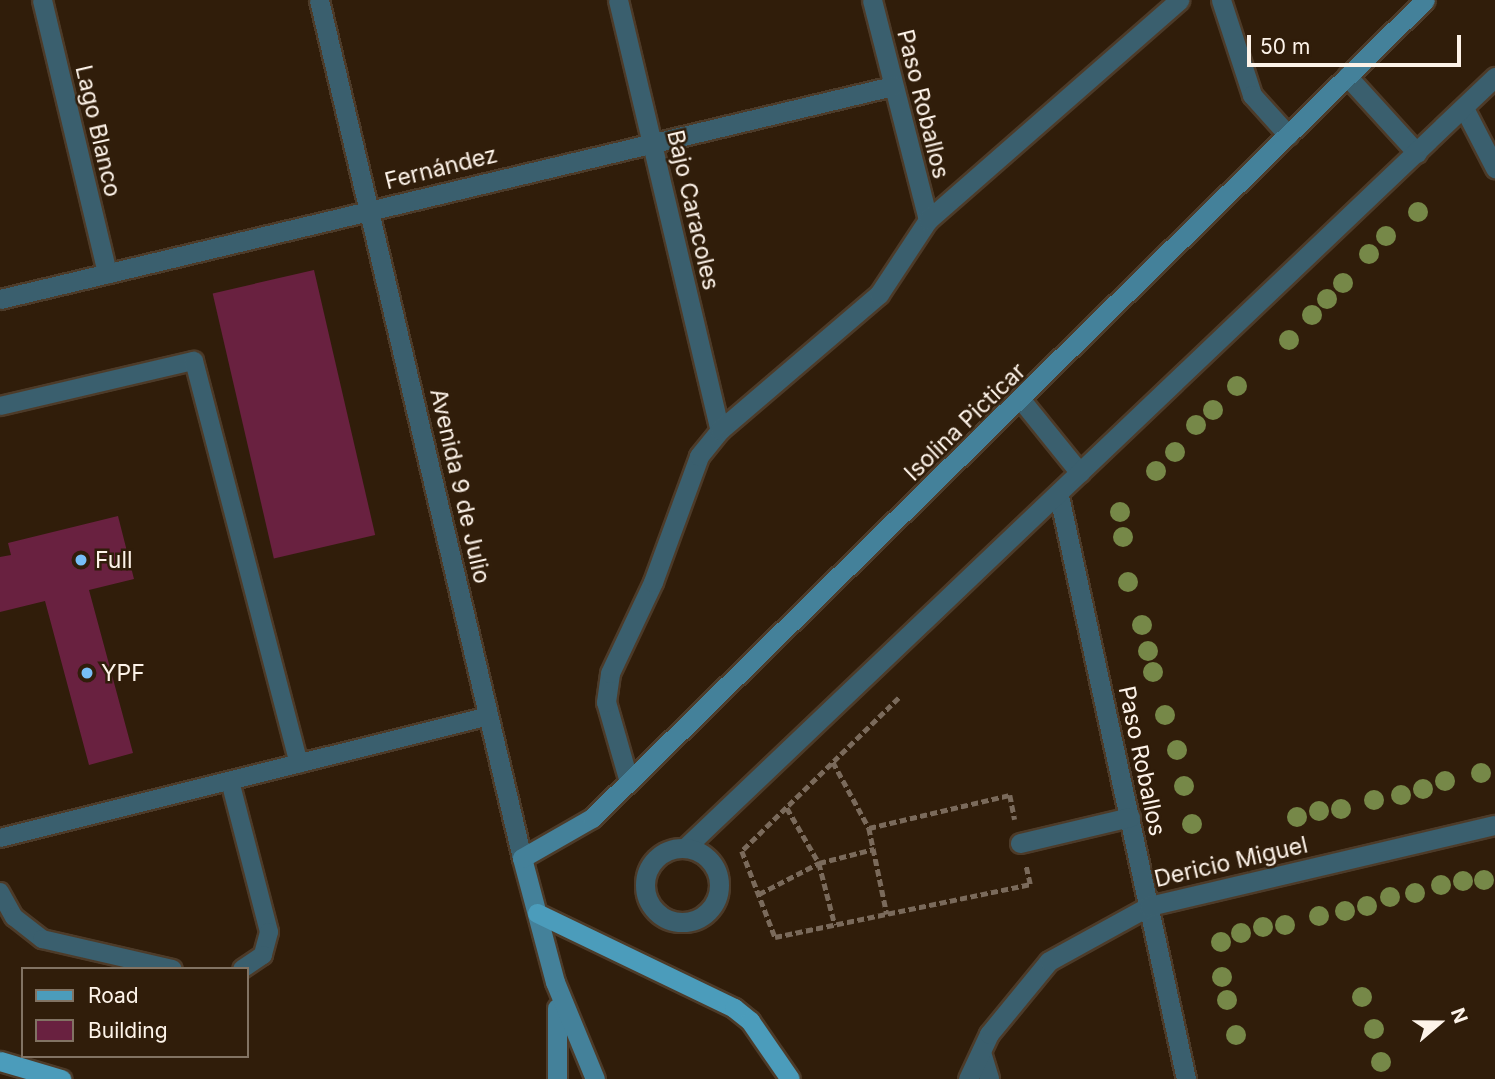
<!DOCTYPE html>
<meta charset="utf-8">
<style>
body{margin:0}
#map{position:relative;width:1495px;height:1079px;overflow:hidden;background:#301d0a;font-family:Inter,sans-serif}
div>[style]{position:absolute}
.building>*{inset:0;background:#692140;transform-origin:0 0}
.path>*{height:4.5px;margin-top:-2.25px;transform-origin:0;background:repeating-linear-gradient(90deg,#7a6a5b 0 7px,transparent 0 10.5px)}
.roads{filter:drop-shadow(2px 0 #4d3b29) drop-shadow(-2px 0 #4d3b29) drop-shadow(0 2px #4d3b29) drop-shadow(0 -2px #4d3b29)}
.service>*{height:18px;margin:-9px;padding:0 9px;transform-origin:9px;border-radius:9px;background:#3a5f6e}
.minor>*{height:19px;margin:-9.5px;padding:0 9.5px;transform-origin:9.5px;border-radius:9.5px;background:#3a5f6e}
.minor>.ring{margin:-9.5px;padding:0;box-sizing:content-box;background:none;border:19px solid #3a5f6e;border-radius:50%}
.tertiary>*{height:19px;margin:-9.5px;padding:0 9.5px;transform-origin:9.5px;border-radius:9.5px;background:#3a5f6e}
.secondary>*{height:19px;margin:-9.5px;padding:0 9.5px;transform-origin:9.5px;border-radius:9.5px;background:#44819a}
.primary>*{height:19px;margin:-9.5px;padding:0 9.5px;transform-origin:9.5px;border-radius:9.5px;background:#4b9cbb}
.trees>*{width:20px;height:20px;margin:-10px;border-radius:50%;background:#768848}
.dots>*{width:19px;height:19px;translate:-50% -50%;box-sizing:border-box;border:4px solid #301d0a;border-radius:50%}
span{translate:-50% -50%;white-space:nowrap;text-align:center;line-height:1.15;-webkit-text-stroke:5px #301d0a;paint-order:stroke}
.street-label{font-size:23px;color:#fdf3e9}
.poi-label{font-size:23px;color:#fdf3e9}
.left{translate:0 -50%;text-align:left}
.legend{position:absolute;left:21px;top:967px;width:228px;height:91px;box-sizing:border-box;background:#301d0a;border:2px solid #827363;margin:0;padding:9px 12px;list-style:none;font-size:21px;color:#fdf3e9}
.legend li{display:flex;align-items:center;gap:14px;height:35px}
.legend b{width:35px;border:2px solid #827363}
.north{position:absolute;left:1404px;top:988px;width:70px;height:70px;-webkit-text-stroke:5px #301d0a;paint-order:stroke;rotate:70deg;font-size:19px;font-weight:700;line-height:28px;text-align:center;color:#fdf3e9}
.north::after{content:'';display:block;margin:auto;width:24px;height:32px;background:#fdf3e9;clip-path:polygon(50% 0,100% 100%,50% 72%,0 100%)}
.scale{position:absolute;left:1247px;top:35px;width:214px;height:32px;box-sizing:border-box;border:4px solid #fdf3e9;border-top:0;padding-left:9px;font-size:21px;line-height:24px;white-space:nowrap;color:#fdf3e9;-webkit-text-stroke:5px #301d0a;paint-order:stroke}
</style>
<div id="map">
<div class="building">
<i style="left:314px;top:270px;width:272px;height:104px;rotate:77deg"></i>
<i style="clip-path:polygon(118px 516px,134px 579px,89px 590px,133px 753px,89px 765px,45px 601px,0 612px,0 557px,11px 555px,8px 543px)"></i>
</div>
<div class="path">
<i style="left:899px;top:698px;width:219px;rotate:135.7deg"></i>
<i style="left:742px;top:851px;width:92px;rotate:69deg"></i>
<i style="left:775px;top:937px;width:260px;rotate:-11.7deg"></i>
<i style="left:1030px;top:884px;width:18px;rotate:-103deg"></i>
<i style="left:833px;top:762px;width:75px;rotate:61.4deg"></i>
<i style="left:869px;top:828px;width:145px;rotate:-13.2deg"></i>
<i style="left:1010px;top:795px;width:25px;rotate:79deg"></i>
<i style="left:787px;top:808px;width:64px;rotate:59.8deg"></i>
<i style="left:819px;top:863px;width:64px;rotate:75.5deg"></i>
<i style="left:869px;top:828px;width:88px;rotate:78.2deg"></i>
<i style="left:759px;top:894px;width:68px;rotate:-27.3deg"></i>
<i style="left:819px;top:863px;width:57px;rotate:-14.3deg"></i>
</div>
<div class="roads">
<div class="service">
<i style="left:0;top:406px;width:199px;rotate:-13.1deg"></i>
<i style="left:194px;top:361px;width:416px;rotate:75.4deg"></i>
<i style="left:230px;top:781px;width:156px;rotate:75.5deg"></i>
<i style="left:269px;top:932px;width:24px;rotate:105deg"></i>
<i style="left:263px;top:955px;width:25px;rotate:146deg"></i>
<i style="left:0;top:838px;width:504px;rotate:-14.01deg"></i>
<i style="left:0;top:892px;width:29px;rotate:61deg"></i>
<i style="left:14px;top:917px;width:36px;rotate:38deg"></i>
<i style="left:42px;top:939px;width:134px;rotate:12.9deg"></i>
</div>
<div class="minor">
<i style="left:42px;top:0;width:281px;rotate:76.6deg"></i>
<i style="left:618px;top:0;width:442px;rotate:76.7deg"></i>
<i style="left:872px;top:0;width:227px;rotate:75.7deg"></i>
<i style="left:1221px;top:0;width:100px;rotate:71.9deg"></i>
<i style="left:1252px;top:95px;width:54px;rotate:48deg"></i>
<i style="left:1347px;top:76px;width:104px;rotate:47.7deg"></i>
<i style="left:1464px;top:108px;width:68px;rotate:62.7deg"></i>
<i style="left:0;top:299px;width:918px;rotate:-13.42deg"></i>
<i style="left:1022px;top:401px;width:92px;rotate:51.1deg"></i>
<i style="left:1059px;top:496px;width:597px;rotate:77.71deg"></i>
<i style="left:629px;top:782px;width:83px;rotate:-106deg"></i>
<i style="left:606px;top:702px;width:29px;rotate:-82deg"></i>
<i style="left:610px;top:673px;width:101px;rotate:-64.7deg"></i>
<i style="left:653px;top:582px;width:134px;rotate:-69.9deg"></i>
<i style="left:699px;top:456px;width:33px;rotate:-51deg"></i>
<i style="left:720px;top:430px;width:209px;rotate:-40.5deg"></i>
<i style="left:879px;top:294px;width:89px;rotate:-56.5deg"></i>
<i style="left:928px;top:220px;width:334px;rotate:-41.2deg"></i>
<i style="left:1020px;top:843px;width:113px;rotate:-13.3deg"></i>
<i style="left:686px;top:847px;width:1117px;rotate:-43.59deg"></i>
<i class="ring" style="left:645px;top:848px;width:55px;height:55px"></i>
<i style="left:981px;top:1052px;width:28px;rotate:73deg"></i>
<i style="left:968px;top:1079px;width:50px;rotate:-65deg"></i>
<i style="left:989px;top:1034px;width:94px;rotate:-50.6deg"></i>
<i style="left:1049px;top:961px;width:114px;rotate:-28.8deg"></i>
<i style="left:1149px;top:906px;width:355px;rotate:-13.2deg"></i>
</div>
<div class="tertiary">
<i style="left:319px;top:0;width:882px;rotate:76.69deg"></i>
</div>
<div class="secondary">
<i style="left:557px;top:1008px;width:71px;rotate:90deg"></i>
<i style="left:595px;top:1079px;width:105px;rotate:-112.4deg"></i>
<i style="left:555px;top:982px;width:128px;rotate:-104.9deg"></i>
<i style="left:522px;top:858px;width:81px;rotate:-29.7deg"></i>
<i style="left:592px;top:818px;width:1167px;rotate:-44.48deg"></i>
</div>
<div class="primary">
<i style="left:537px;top:913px;width:219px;rotate:25.7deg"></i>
<i style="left:734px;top:1008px;width:21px;rotate:39deg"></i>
<i style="left:750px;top:1021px;width:70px;rotate:55.4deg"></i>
<i style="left:0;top:1061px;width:64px;rotate:16.4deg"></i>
</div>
</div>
<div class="trees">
<i style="left:1418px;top:212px"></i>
<i style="left:1386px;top:236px"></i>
<i style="left:1369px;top:254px"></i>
<i style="left:1343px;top:283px"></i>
<i style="left:1327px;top:299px"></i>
<i style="left:1312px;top:315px"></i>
<i style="left:1289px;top:340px"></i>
<i style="left:1237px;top:386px"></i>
<i style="left:1213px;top:410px"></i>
<i style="left:1196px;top:425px"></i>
<i style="left:1175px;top:452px"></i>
<i style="left:1156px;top:471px"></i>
<i style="left:1120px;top:512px"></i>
<i style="left:1123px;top:537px"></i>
<i style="left:1128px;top:582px"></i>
<i style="left:1142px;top:625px"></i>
<i style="left:1148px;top:651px"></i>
<i style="left:1153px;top:672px"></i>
<i style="left:1165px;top:715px"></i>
<i style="left:1177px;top:750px"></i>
<i style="left:1481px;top:773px"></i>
<i style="left:1445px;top:781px"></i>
<i style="left:1184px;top:786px"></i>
<i style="left:1423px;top:789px"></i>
<i style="left:1401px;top:795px"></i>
<i style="left:1374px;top:800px"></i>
<i style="left:1341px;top:809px"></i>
<i style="left:1319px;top:811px"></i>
<i style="left:1297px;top:817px"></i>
<i style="left:1192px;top:824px"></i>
<i style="left:1484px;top:880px"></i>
<i style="left:1463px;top:881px"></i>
<i style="left:1441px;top:885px"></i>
<i style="left:1415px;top:893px"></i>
<i style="left:1390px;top:897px"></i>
<i style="left:1367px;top:906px"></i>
<i style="left:1345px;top:911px"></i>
<i style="left:1319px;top:916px"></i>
<i style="left:1285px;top:925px"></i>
<i style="left:1263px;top:927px"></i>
<i style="left:1241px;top:933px"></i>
<i style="left:1221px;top:942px"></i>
<i style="left:1222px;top:977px"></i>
<i style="left:1362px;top:997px"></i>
<i style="left:1227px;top:1000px"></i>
<i style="left:1374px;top:1029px"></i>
<i style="left:1236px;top:1035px"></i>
<i style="left:1381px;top:1062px"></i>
</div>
<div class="dots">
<i style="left:81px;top:560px;background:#77bff7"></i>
<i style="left:87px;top:673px;background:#77bff7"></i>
</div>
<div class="street-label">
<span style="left:923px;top:104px;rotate:76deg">Paso Roballos</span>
<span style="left:98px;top:131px;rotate:77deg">Lago Blanco</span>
<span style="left:441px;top:168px;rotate:-14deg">Fernández</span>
<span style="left:693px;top:210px;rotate:77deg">Bajo Caracoles</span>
<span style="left:965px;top:422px;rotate:-44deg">Isolina Picticar</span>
<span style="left:460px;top:486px;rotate:77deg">Avenida 9 de Julio</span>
<span style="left:1142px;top:761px;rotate:78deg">Paso Roballos</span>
<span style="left:1231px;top:862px;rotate:-13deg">Dericio Miguel</span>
</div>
<div class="poi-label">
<span class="left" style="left:95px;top:560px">Full</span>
<span class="left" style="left:101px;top:673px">YPF</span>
</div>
<ul class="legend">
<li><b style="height:9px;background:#4b9cbb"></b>Road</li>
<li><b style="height:19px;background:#692140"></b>Building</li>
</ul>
<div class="north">N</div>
<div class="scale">50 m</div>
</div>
